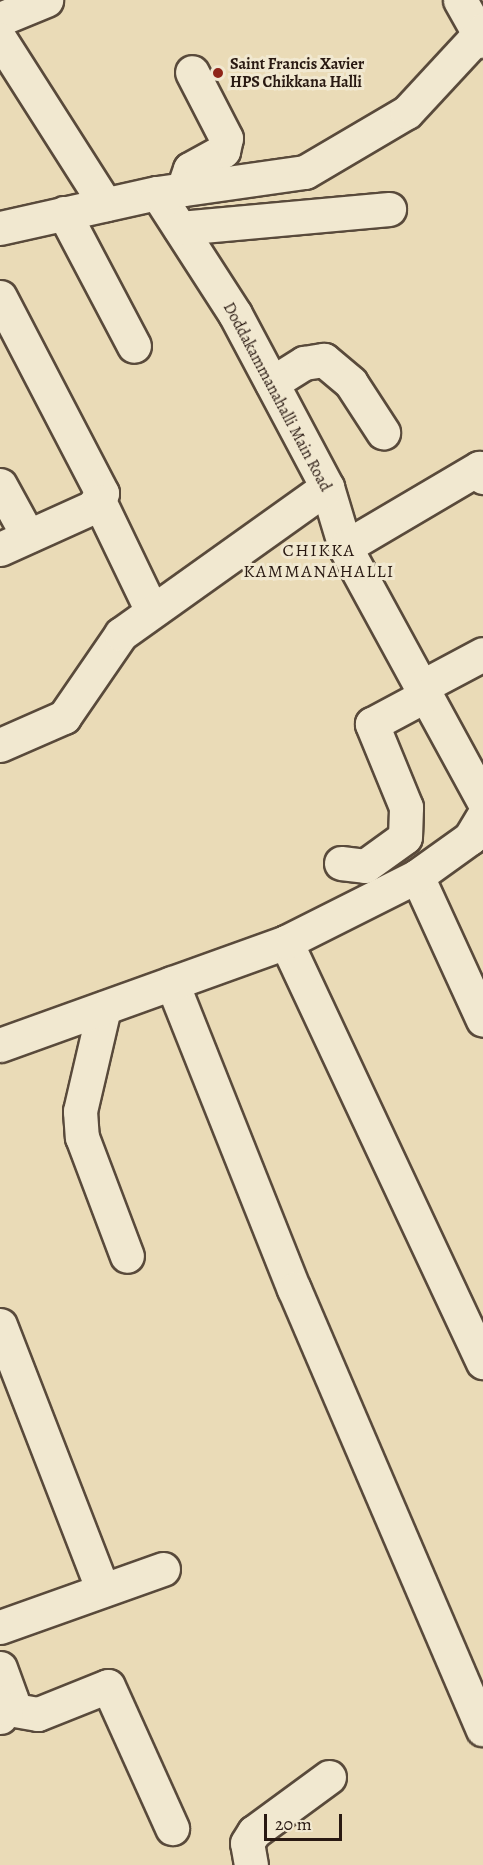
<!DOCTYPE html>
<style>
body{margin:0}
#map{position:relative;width:483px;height:1865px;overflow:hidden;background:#eadbb7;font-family:Alegreya,serif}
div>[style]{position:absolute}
.roads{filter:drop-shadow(2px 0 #594a3b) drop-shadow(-2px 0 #594a3b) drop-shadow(0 2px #594a3b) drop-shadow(0 -2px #594a3b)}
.minor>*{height:33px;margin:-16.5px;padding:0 16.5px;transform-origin:16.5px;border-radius:16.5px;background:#f1e8d0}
.dots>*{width:16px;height:16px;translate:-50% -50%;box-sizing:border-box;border:3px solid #f1e8d0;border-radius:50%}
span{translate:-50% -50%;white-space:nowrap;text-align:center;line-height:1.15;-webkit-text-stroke:6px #f1e8d0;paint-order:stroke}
.poi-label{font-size:16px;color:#291912;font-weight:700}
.left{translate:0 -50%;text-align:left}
.street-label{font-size:16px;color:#291912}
.neighbourhood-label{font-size:18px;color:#291912;letter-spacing:1.5px}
.scale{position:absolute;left:264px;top:1814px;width:78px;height:27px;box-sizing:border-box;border:3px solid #291912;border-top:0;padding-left:8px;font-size:18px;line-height:21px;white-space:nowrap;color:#291912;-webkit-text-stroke:4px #f1e8d0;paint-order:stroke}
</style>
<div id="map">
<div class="roads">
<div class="minor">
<i style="left:460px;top:0;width:47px;rotate:60.7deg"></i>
<i style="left:0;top:19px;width:50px;rotate:-22.4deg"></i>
<i style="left:0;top:39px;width:196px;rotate:57.5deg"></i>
<i style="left:183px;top:189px;width:21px;rotate:-71deg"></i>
<i style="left:190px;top:169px;width:38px;rotate:-29deg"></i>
<i style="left:223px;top:151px;width:13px;rotate:-77deg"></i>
<i style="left:226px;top:138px;width:74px;rotate:-117.3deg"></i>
<i style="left:157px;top:193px;width:144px;rotate:57.2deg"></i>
<i style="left:235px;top:314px;width:196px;rotate:62deg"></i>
<i style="left:327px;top:487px;width:63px;rotate:73.3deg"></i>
<i style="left:345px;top:547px;width:288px;rotate:61.4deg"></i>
<i style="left:64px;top:213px;width:150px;rotate:62.2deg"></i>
<i style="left:0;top:228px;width:161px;rotate:-12.6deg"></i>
<i style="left:157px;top:193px;width:149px;rotate:-8.1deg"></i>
<i style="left:305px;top:172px;width:118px;rotate:-30.5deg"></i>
<i style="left:407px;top:112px;width:112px;rotate:-47.2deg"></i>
<i style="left:180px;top:228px;width:210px;rotate:-5.2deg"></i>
<i style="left:0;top:297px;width:221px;rotate:62.5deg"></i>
<i style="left:102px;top:493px;width:17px;rotate:123deg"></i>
<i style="left:93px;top:507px;width:102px;rotate:155.7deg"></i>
<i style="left:272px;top:383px;width:38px;rotate:-32deg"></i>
<i style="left:304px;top:363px;width:20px;rotate:-9deg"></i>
<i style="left:324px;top:360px;width:35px;rotate:40deg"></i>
<i style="left:351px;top:383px;width:59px;rotate:56.9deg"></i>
<i style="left:0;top:485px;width:58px;rotate:61.2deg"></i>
<i style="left:99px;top:501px;width:120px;rotate:64.3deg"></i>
<i style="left:345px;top:547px;width:156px;rotate:-30.5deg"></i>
<i style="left:479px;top:468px;width:10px;rotate:66deg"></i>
<i style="left:421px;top:687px;width:70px;rotate:-28deg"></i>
<i style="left:0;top:745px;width:70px;rotate:-23.6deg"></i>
<i style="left:64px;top:717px;width:101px;rotate:-55.5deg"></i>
<i style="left:121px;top:634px;width:253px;rotate:-35.5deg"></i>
<i style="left:341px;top:863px;width:24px;rotate:7deg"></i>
<i style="left:365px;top:866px;width:49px;rotate:-35.9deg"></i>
<i style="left:405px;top:837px;width:30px;rotate:-88deg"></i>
<i style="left:406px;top:807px;width:90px;rotate:-112.3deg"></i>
<i style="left:372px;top:724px;width:61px;rotate:-28.2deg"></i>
<i style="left:417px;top:876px;width:158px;rotate:65.4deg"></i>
<i style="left:286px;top:942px;width:464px;rotate:64.9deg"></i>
<i style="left:172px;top:983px;width:329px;rotate:68.3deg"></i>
<i style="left:294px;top:1289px;width:479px;rotate:66.8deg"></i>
<i style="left:104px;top:1008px;width:106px;rotate:103.1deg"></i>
<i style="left:80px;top:1111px;width:26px;rotate:86deg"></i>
<i style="left:82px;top:1137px;width:127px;rotate:69.3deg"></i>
<i style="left:0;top:1045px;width:304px;rotate:-19.8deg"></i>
<i style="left:286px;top:942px;width:147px;rotate:-26.7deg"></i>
<i style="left:417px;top:876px;width:65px;rotate:-35.6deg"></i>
<i style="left:470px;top:838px;width:26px;rotate:-59deg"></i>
<i style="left:0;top:1325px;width:284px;rotate:68.8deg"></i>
<i style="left:0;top:1627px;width:173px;rotate:-19.6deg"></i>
<i style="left:0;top:1668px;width:33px;rotate:70deg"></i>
<i style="left:11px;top:1699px;width:21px;rotate:121deg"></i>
<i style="left:9px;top:1709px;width:29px;rotate:10deg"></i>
<i style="left:38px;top:1714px;width:75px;rotate:-21.8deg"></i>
<i style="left:108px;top:1686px;width:156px;rotate:65.7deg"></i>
<i style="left:251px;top:1865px;width:22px;rotate:-100deg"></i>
<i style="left:247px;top:1843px;width:13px;rotate:-58deg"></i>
<i style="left:254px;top:1832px;width:93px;rotate:-36.3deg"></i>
</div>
</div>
<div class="dots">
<i style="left:218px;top:73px;background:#8f2418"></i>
</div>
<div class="poi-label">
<span class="left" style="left:230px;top:73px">Saint Francis Xavier<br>HPS Chikkana Halli</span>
</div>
<div class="street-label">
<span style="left:277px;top:397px;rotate:62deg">Doddakammanahalli Main Road</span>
</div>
<div class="neighbourhood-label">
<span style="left:319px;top:561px">CHIKKA<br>KAMMANAHALLI</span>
</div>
<div class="scale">20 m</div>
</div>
